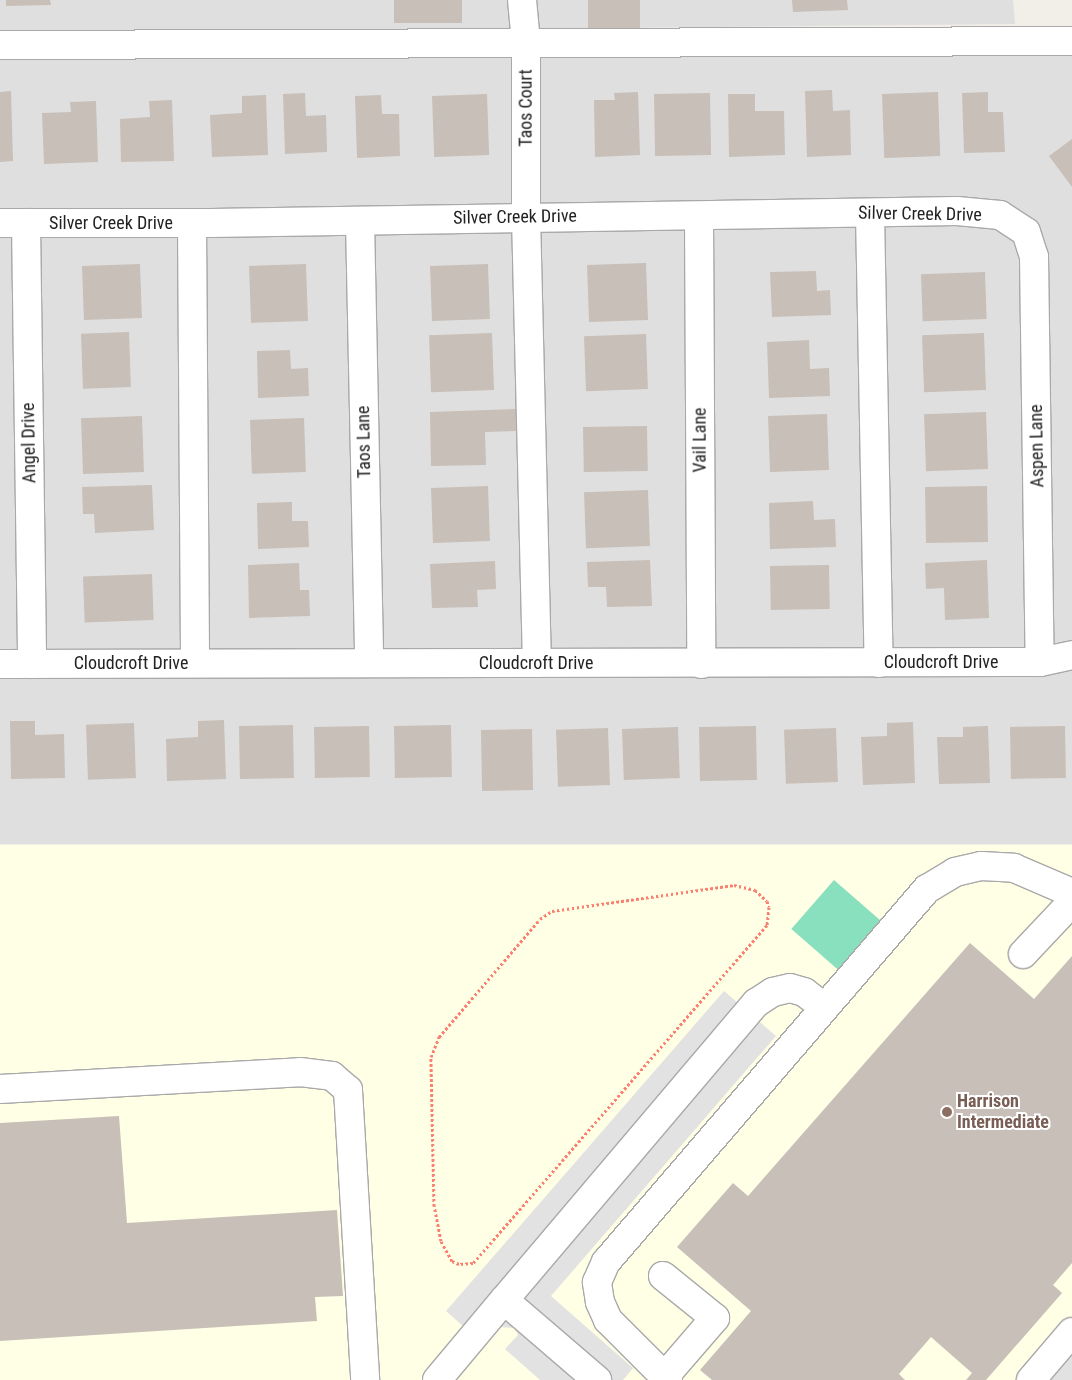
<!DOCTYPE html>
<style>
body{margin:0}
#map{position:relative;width:1072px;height:1380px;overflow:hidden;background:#f2efe9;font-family:"Roboto Condensed",sans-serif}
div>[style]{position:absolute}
.residential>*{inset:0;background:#e0dfdf;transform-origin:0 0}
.education>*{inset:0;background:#ffffe5;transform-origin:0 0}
.pitch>*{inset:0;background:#88e0be;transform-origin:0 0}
.parking>*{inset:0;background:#e2e2e2}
.building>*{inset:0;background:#c7bfb8;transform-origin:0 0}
.path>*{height:3px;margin-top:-1.5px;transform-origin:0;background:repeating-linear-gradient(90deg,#fa8072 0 2.5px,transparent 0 5px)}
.roads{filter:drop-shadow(1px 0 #a9a9a9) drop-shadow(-1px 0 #a9a9a9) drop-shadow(0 1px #a9a9a9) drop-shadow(0 -1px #a9a9a9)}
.minor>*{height:28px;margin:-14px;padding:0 14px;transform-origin:14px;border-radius:14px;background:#fff}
.dots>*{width:14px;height:14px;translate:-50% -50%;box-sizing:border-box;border:2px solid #fff;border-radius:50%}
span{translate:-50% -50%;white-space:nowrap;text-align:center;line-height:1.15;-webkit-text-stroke:4px #fff;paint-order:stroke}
.street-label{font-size:18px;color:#222}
.education-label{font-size:18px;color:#785e54;font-weight:700}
.left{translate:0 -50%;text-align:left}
</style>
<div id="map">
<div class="residential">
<i style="clip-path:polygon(0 0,1013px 0,1015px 24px,0 34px)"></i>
<i style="left:1072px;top:40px;width:804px;height:1072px;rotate:90deg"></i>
</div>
<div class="education">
<i style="left:1072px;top:845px;width:535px;height:1072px;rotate:90deg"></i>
</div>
<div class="pitch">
<i style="left:834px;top:880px;width:65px;height:65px;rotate:41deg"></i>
</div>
<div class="parking">
<i style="clip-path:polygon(724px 991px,776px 1036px,551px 1296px,633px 1368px,623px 1380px,540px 1380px,505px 1349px,518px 1335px,514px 1328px,499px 1327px,482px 1343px,446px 1311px)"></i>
<i style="clip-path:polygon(1072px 1354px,1072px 1380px,1049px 1380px)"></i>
</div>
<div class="building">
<i style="clip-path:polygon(6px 0,50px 0,51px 5px,6px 6px)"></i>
<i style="left:394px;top:0;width:68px;height:23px"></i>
<i style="left:588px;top:0;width:52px;height:36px"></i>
<i style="clip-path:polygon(792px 0,847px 0,848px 10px,793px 12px)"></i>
<i style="clip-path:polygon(832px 90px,833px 111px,850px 110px,851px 155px,807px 157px,805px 91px)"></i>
<i style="clip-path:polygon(11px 91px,13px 161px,0 162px,0 92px)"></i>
<i style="clip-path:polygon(638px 92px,640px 155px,595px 157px,594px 100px,615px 100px,614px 93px)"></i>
<i style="left:938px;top:92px;width:64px;height:56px;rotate:88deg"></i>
<i style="clip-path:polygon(988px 92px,988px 112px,1003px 112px,1005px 152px,964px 153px,962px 93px)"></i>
<i style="clip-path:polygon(305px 93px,306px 116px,326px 115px,327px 152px,285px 154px,283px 94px)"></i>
<i style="left:710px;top:93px;width:62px;height:56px;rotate:89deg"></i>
<i style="left:487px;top:94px;width:61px;height:55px;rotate:88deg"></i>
<i style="clip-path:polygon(728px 94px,755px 94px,755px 111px,784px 111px,785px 155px,729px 157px)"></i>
<i style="clip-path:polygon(266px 95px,268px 155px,212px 157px,210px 115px,242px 113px,242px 96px)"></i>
<i style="clip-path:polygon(381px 95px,382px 114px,399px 114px,400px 156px,357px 158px,355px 96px)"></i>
<i style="clip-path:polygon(172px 100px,174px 161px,121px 162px,120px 119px,150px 117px,149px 101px)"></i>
<i style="clip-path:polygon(96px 101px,98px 162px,44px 164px,42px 113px,71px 112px,70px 102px)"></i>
<i style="clip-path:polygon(1072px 139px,1072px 187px,1049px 156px)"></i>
<i style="left:646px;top:263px;width:57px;height:59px;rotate:88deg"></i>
<i style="left:140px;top:264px;width:54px;height:58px;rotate:88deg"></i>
<i style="left:306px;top:264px;width:57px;height:57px;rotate:88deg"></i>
<i style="left:488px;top:264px;width:55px;height:58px;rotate:88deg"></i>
<i style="clip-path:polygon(816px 271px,817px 291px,830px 290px,831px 315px,772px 317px,770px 272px)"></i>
<i style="left:985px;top:272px;width:47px;height:64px;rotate:88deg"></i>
<i style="left:129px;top:332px;width:55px;height:48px;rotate:88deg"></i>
<i style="left:492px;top:333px;width:57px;height:63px;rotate:88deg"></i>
<i style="left:984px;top:333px;width:57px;height:62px;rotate:88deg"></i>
<i style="left:646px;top:334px;width:55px;height:62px;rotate:88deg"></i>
<i style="clip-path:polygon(809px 340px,810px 369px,829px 368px,830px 396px,769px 398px,767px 342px)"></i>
<i style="clip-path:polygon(290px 350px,291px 369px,308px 368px,309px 396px,258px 398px,257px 351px)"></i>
<i style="clip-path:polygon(517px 409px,517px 431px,485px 432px,486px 465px,431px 466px,430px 412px)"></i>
<i style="left:986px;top:412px;width:57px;height:62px;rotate:88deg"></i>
<i style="left:827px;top:414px;width:56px;height:59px;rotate:88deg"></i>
<i style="left:142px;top:416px;width:56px;height:61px;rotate:88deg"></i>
<i style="left:304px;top:418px;width:54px;height:54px;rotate:88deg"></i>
<i style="left:647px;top:426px;width:45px;height:64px;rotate:89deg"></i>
<i style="clip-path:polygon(152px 485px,154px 530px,95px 533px,94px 514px,83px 514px,82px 487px)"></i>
<i style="left:488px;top:486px;width:55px;height:57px;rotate:88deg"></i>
<i style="left:987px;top:486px;width:56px;height:62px;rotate:89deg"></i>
<i style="left:648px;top:490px;width:56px;height:64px;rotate:88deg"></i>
<i style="clip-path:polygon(813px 501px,814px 520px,835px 519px,836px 547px,770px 549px,769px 503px)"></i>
<i style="clip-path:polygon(292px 502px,292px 521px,308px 521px,309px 547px,258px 549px,257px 503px)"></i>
<i style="clip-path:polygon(650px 560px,652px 606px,607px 607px,606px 587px,588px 587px,587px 562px)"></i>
<i style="clip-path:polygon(987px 560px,989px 618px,945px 620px,944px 588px,926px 589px,925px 563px)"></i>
<i style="clip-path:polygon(495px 561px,496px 589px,477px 590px,478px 607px,432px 608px,430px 564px)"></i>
<i style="clip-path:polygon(299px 563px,300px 590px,309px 590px,310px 616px,249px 618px,248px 565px)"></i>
<i style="left:829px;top:565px;width:44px;height:59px;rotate:89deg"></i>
<i style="left:152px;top:574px;width:46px;height:69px;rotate:88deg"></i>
<i style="clip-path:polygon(224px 720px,226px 779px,167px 781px,166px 739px,198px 737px,198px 721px)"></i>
<i style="clip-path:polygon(10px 721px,35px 721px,35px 735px,64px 734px,65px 778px,11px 779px)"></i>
<i style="clip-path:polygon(913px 722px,915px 783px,863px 785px,861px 737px,887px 736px,887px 723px)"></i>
<i style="left:134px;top:723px;width:55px;height:48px;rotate:88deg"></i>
<i style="left:293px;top:725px;width:53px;height:54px;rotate:89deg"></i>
<i style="left:451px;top:725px;width:52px;height:57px;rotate:89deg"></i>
<i style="left:369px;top:726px;width:51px;height:55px;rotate:89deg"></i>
<i style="left:756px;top:726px;width:54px;height:57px;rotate:89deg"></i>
<i style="clip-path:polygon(988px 726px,990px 783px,939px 784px,937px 737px,963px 737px,963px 727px)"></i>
<i style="left:1065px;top:726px;width:52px;height:55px;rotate:89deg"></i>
<i style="left:678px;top:727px;width:51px;height:56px;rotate:88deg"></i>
<i style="left:608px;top:728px;width:57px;height:52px;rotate:88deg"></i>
<i style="left:836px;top:728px;width:54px;height:52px;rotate:88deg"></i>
<i style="left:532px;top:729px;width:61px;height:51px;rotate:89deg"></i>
<i style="clip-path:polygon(970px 943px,1034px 999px,1072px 956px,1072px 1263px,1053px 1285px,1062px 1293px,986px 1380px,966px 1380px,972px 1373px,931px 1337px,899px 1374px,905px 1380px,712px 1380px,700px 1370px,751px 1311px,677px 1247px,733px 1183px,748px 1196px)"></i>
<i style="clip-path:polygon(119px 1116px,127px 1223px,337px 1210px,343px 1296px,315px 1297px,317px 1321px,0 1341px,0 1123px)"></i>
</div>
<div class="path">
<i style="left:734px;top:885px;width:22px;rotate:13deg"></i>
<i style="left:755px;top:890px;width:16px;rotate:43deg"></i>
<i style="left:767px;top:901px;width:6px;rotate:72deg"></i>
<i style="left:769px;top:907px;width:18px;rotate:96deg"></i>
<i style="left:767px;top:925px;width:448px;rotate:131deg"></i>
<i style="left:473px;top:1263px;width:14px;rotate:176deg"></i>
<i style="left:459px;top:1264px;width:8px;rotate:-157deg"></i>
<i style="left:452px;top:1261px;width:23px;rotate:-119deg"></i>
<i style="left:441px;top:1241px;width:36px;rotate:-101deg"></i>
<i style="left:434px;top:1206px;width:149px;rotate:-91.2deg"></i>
<i style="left:431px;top:1057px;width:22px;rotate:-68deg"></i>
<i style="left:439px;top:1037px;width:155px;rotate:-49.4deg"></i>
<i style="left:540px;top:919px;width:14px;rotate:-34deg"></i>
<i style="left:552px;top:911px;width:184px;rotate:-8.1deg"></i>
</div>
<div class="roads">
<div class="minor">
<i style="left:522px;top:0;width:42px;rotate:84.6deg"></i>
<i style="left:526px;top:42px;width:174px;rotate:90deg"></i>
<i style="left:526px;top:216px;width:447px;rotate:88.6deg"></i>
<i style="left:0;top:45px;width:1072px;rotate:-0.21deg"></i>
<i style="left:870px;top:213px;width:450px;rotate:88.9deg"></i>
<i style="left:699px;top:216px;width:448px;rotate:89.7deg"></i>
<i style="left:360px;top:221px;width:442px;rotate:88.8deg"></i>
<i style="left:0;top:223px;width:211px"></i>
<i style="left:211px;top:223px;width:746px;rotate:-0.92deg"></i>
<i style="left:957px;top:211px;width:43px;rotate:5.3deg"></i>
<i style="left:1000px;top:215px;width:31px;rotate:33deg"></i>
<i style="left:1026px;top:232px;width:26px;rotate:72deg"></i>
<i style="left:1034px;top:257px;width:405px;rotate:89.2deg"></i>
<i style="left:26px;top:223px;width:441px;rotate:89.2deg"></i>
<i style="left:192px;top:223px;width:440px;rotate:89.6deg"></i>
<i style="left:0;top:664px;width:1040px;rotate:-0.11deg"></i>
<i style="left:1040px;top:662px;width:33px;rotate:-12deg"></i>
<i style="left:1023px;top:954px;width:71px;rotate:-46.7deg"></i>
<i style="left:0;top:1089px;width:300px;rotate:-3.2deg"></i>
<i style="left:300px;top:1072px;width:32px;rotate:7deg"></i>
<i style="left:332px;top:1076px;width:21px;rotate:41deg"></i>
<i style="left:348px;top:1090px;width:290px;rotate:86.6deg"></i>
<i style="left:663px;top:1276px;width:67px;rotate:38.9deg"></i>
<i style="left:715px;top:1318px;width:77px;rotate:130.8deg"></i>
<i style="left:504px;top:1300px;width:390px;rotate:-49.7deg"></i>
<i style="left:756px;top:1003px;width:20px;rotate:-33deg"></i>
<i style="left:773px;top:992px;width:17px;rotate:-13deg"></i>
<i style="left:790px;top:988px;width:15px;rotate:16deg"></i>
<i style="left:804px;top:992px;width:26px;rotate:37deg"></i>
<i style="left:437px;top:1380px;width:104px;rotate:-50.1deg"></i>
<i style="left:504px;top:1300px;width:123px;rotate:40.7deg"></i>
<i style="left:668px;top:1380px;width:85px;rotate:-135deg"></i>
<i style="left:608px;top:1320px;width:20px;rotate:-114deg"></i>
<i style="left:600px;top:1302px;width:20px;rotate:-99deg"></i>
<i style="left:597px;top:1282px;width:22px;rotate:-66deg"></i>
<i style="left:606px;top:1262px;width:492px;rotate:-49.3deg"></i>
<i style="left:927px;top:889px;width:33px;rotate:-31deg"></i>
<i style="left:955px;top:872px;width:27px;rotate:-13deg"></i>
<i style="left:981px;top:866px;width:33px;rotate:3deg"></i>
<i style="left:1014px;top:868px;width:63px;rotate:23.3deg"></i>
<i style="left:1031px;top:1380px;width:63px;rotate:-49.5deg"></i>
</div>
</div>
<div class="dots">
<i style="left:947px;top:1112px;background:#8d6e63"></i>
</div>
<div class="street-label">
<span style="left:526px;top:108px;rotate:-90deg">Taos Court</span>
<span style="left:920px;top:214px;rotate:1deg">Silver Creek Drive</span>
<span style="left:515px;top:217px;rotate:-1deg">Silver Creek Drive</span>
<span style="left:111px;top:223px">Silver Creek Drive</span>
<span style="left:700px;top:440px;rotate:-90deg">Vail Lane</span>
<span style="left:364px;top:442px;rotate:-91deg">Taos Lane</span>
<span style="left:29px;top:443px;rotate:-91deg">Angel Drive</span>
<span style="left:1037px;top:446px;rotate:-91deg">Aspen Lane</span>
<span style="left:941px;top:662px">Cloudcroft Drive</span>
<span style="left:131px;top:663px">Cloudcroft Drive</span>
<span style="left:536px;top:663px">Cloudcroft Drive</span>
</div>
<div class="education-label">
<span class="left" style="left:957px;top:1112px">Harrison<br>Intermediate</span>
</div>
</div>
